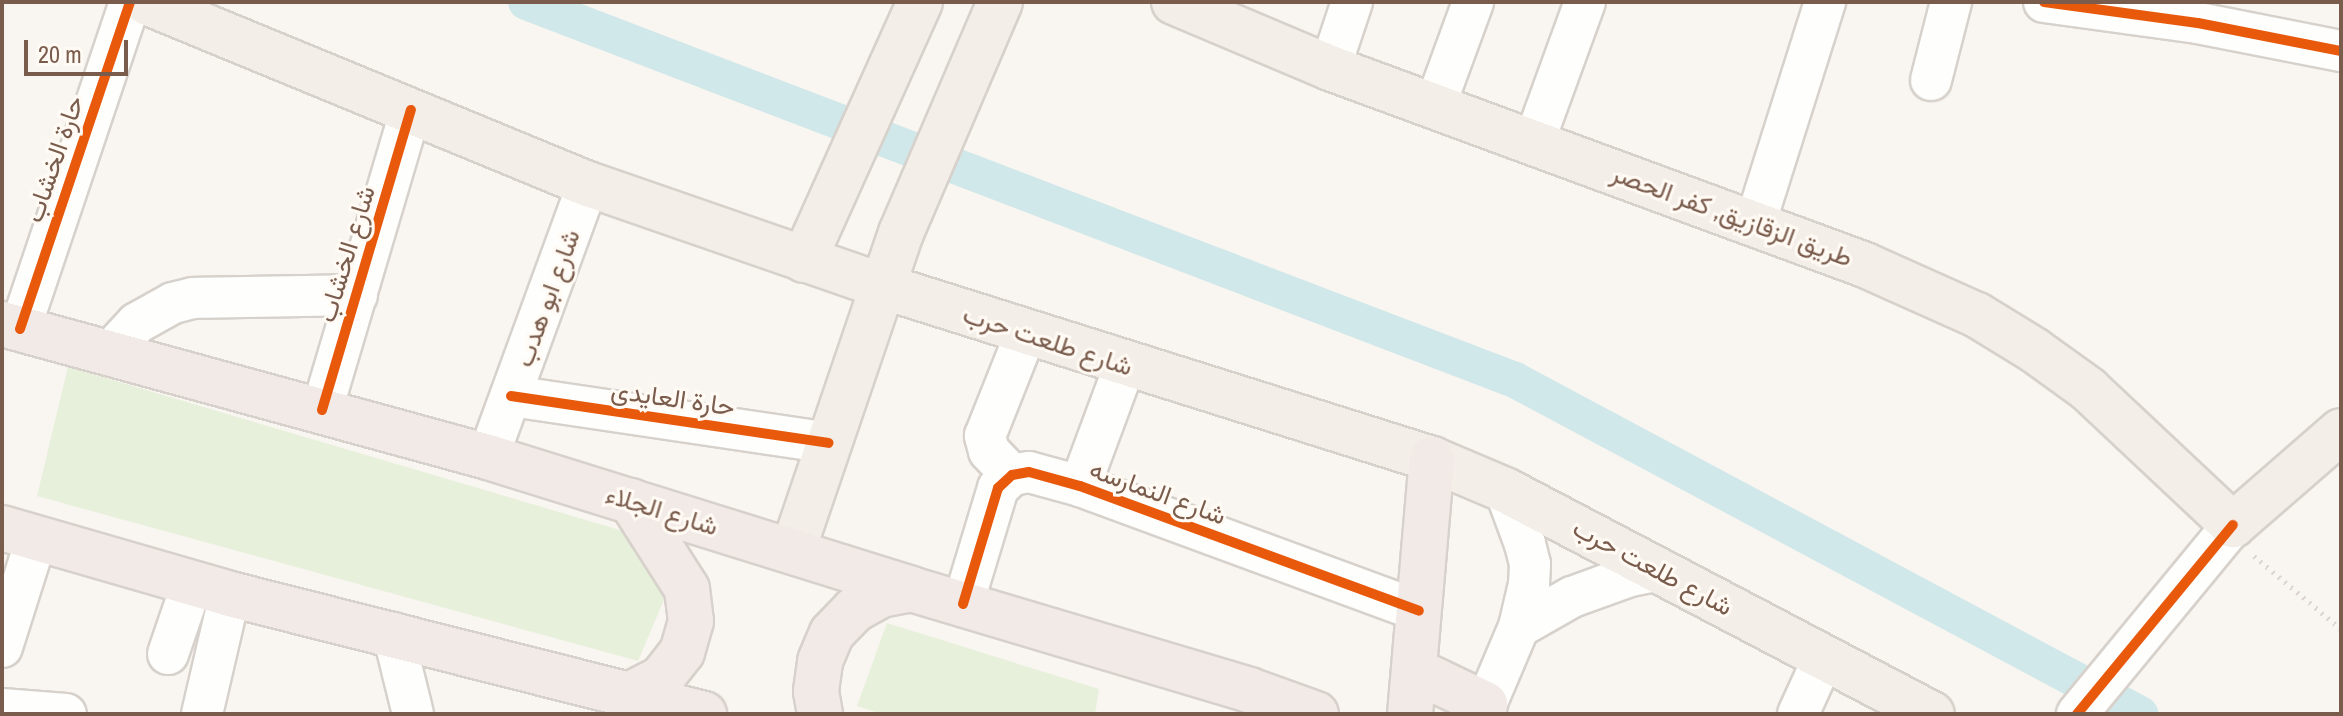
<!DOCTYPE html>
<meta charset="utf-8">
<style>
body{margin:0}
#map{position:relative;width:2343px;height:716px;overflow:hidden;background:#f9f5f0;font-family:"Archivo Narrow",Vazirmatn,sans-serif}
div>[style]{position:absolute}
.green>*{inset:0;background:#e7f0db}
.canal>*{height:36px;margin:-18px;padding:0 18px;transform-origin:18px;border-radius:18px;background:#d0e8ea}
.path>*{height:5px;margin-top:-2.5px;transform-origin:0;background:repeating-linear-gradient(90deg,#dcd5d0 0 2px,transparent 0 8px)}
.roads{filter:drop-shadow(2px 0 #d7d1cb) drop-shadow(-2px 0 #d7d1cb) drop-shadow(0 2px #d7d1cb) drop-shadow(0 -2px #d7d1cb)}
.minor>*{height:40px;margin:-20px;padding:0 20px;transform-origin:20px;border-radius:20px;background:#fefefd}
.major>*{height:44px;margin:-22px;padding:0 22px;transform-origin:22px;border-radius:22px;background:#f3eee8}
.highway>*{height:44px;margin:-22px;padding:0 22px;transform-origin:22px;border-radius:22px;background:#f2eae7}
.cycleway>*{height:10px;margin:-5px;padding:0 5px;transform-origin:5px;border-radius:5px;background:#e8590c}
span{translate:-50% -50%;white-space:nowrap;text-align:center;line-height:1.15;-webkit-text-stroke:6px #fffaf3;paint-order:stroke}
.street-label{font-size:26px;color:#7a5c4d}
.frame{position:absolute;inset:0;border:4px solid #7a5c4d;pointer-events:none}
.scale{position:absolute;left:24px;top:40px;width:104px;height:36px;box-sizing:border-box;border:4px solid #7a5c4d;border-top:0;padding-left:10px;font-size:24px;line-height:28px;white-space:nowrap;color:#7a5c4d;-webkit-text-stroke:6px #fffaf3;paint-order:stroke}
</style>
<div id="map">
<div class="green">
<i style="clip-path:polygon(68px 367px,630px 533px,669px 588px,638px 661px,37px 496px)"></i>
<i style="clip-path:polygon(887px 623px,1099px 689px,1095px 714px,882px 714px,857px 706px)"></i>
</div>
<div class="canal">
<i style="left:526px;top:2px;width:1059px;rotate:20.92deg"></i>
<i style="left:1515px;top:380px;width:709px;rotate:28.12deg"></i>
</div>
<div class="path">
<i style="left:2254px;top:556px;width:114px;rotate:40deg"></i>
</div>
<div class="roads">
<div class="minor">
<i style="left:2044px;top:2px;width:155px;rotate:7.8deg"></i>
<i style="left:2198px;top:23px;width:146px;rotate:11.1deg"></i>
<i style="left:1330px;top:68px;width:70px;rotate:-71.6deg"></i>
<i style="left:1931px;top:80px;width:81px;rotate:-75.6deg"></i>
<i style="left:1435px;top:106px;width:111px;rotate:-69.9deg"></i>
<i style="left:1534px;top:142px;width:149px;rotate:-70deg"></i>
<i style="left:1755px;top:224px;width:233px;rotate:-72.5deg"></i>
<i style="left:20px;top:329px;width:345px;rotate:-71.4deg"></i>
<i style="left:109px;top:353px;width:41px;rotate:-47deg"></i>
<i style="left:137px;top:323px;width:41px;rotate:-29.1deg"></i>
<i style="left:173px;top:303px;width:21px;rotate:-14deg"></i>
<i style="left:193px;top:298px;width:164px;rotate:-1deg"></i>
<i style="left:511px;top:396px;width:321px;rotate:8.4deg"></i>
<i style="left:322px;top:410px;width:313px;rotate:-73.5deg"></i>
<i style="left:488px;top:457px;width:291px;rotate:-69.9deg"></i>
<i style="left:1012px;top:475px;width:33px;rotate:-134deg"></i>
<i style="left:989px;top:451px;width:16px;rotate:-105deg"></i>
<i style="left:985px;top:436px;width:111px;rotate:-68.3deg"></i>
<i style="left:1080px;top:486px;width:129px;rotate:-69.6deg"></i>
<i style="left:963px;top:604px;width:121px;rotate:-73.2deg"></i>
<i style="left:998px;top:488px;width:19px;rotate:-43deg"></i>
<i style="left:1012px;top:475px;width:17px;rotate:-10deg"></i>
<i style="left:1029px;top:472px;width:53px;rotate:15.4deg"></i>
<i style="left:1080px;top:486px;width:361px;rotate:20.2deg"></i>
<i style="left:1519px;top:627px;width:61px;rotate:-29.5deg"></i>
<i style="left:1572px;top:597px;width:62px;rotate:-19.9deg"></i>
<i style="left:1630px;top:576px;width:32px;rotate:-11deg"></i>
<i style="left:393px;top:633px;width:83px;rotate:76.1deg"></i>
<i style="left:2px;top:647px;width:112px;rotate:-72.4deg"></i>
<i style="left:168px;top:654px;width:74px;rotate:-71.1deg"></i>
<i style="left:2px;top:709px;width:64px;rotate:4.5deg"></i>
<i style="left:202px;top:714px;width:123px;rotate:-76.9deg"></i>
<i style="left:1482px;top:714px;width:95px;rotate:-67deg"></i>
<i style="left:1519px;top:627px;width:44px;rotate:-76.9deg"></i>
<i style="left:1529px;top:584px;width:20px;rotate:-87deg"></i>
<i style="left:1530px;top:564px;width:21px;rotate:-104deg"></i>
<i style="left:1525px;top:544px;width:58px;rotate:-110.3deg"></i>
<i style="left:1798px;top:714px;width:63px;rotate:-65.5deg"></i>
<i style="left:2077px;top:714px;width:245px;rotate:-50.5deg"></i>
</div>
<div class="major">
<i style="left:146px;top:2px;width:478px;rotate:22.4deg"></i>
<i style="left:588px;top:184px;width:311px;rotate:19.1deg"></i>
<i style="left:882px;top:286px;width:577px;rotate:17.46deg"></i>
<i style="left:1432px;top:459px;width:79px;rotate:23deg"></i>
<i style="left:1505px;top:490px;width:482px;rotate:27.7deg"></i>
<i style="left:1174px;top:2px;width:169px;rotate:22.9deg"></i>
<i style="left:1330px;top:68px;width:570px;rotate:20.21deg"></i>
<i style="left:1865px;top:265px;width:123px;rotate:24.1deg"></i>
<i style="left:1977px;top:315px;width:67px;rotate:31.6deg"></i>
<i style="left:2034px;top:350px;width:67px;rotate:35.8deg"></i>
<i style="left:2088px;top:389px;width:199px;rotate:43.2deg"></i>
<i style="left:2233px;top:525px;width:143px;rotate:-41deg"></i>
<i style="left:804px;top:260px;width:283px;rotate:-65.8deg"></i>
<i style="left:793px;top:550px;width:335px;rotate:-71.2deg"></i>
<i style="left:901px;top:233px;width:251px;rotate:-66.8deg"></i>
</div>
<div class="highway">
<i style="left:2px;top:324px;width:504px;rotate:15.3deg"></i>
<i style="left:488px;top:457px;width:443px;rotate:17.3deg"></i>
<i style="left:911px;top:589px;width:353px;rotate:16.6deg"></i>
<i style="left:1249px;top:690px;width:71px;rotate:19.7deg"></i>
<i style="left:631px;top:501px;width:104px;rotate:57.5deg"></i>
<i style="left:687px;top:589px;width:32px;rotate:83deg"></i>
<i style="left:691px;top:621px;width:32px;rotate:106deg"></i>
<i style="left:682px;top:652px;width:33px;rotate:128deg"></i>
<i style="left:662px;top:678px;width:33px;rotate:153deg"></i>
<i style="left:2px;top:528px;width:237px;rotate:16.1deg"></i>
<i style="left:230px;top:594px;width:489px;rotate:14.2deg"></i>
<i style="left:1414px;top:670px;width:79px;rotate:25.6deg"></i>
<i style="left:820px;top:714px;width:23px;rotate:-100deg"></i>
<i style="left:816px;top:691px;width:30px;rotate:-82deg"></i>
<i style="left:820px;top:661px;width:30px;rotate:-67deg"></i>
<i style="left:832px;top:633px;width:32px;rotate:-46deg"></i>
<i style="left:854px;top:610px;width:31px;rotate:-29deg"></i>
<i style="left:881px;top:595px;width:31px;rotate:-11deg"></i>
<i style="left:1410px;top:714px;width:256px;rotate:-85.1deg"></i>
</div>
</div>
<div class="cycleway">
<i style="left:2044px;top:2px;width:155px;rotate:7.8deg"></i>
<i style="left:2198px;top:23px;width:146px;rotate:11.1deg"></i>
<i style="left:20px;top:329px;width:345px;rotate:-71.4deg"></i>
<i style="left:511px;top:396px;width:321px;rotate:8.4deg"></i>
<i style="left:322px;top:410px;width:313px;rotate:-73.5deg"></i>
<i style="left:963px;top:604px;width:121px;rotate:-73.2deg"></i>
<i style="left:998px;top:488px;width:19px;rotate:-43deg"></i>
<i style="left:1012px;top:475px;width:17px;rotate:-10deg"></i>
<i style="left:1029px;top:472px;width:53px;rotate:15.4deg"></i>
<i style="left:1080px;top:486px;width:361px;rotate:20.2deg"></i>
<i style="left:2077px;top:714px;width:245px;rotate:-50.5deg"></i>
</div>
<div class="street-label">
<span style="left:54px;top:159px;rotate:-71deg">حارة الخشاب</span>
<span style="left:1732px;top:215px;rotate:20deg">طريق الزقازيق, كفر الحصر</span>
<span style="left:346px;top:254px;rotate:-73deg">شارع الخشاب</span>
<span style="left:547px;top:298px;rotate:-70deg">شارع ابو هدب</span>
<span style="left:1048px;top:340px;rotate:18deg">شارع طلعت حرب</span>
<span style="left:673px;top:398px;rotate:8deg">حارة العايدى</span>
<span style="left:1158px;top:492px;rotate:20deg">شارع النمارسه</span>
<span style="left:662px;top:510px;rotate:17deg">شارع الجلاء</span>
<span style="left:1653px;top:567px;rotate:28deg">شارع طلعت حرب</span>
</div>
<div class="frame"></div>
<div class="scale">20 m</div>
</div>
